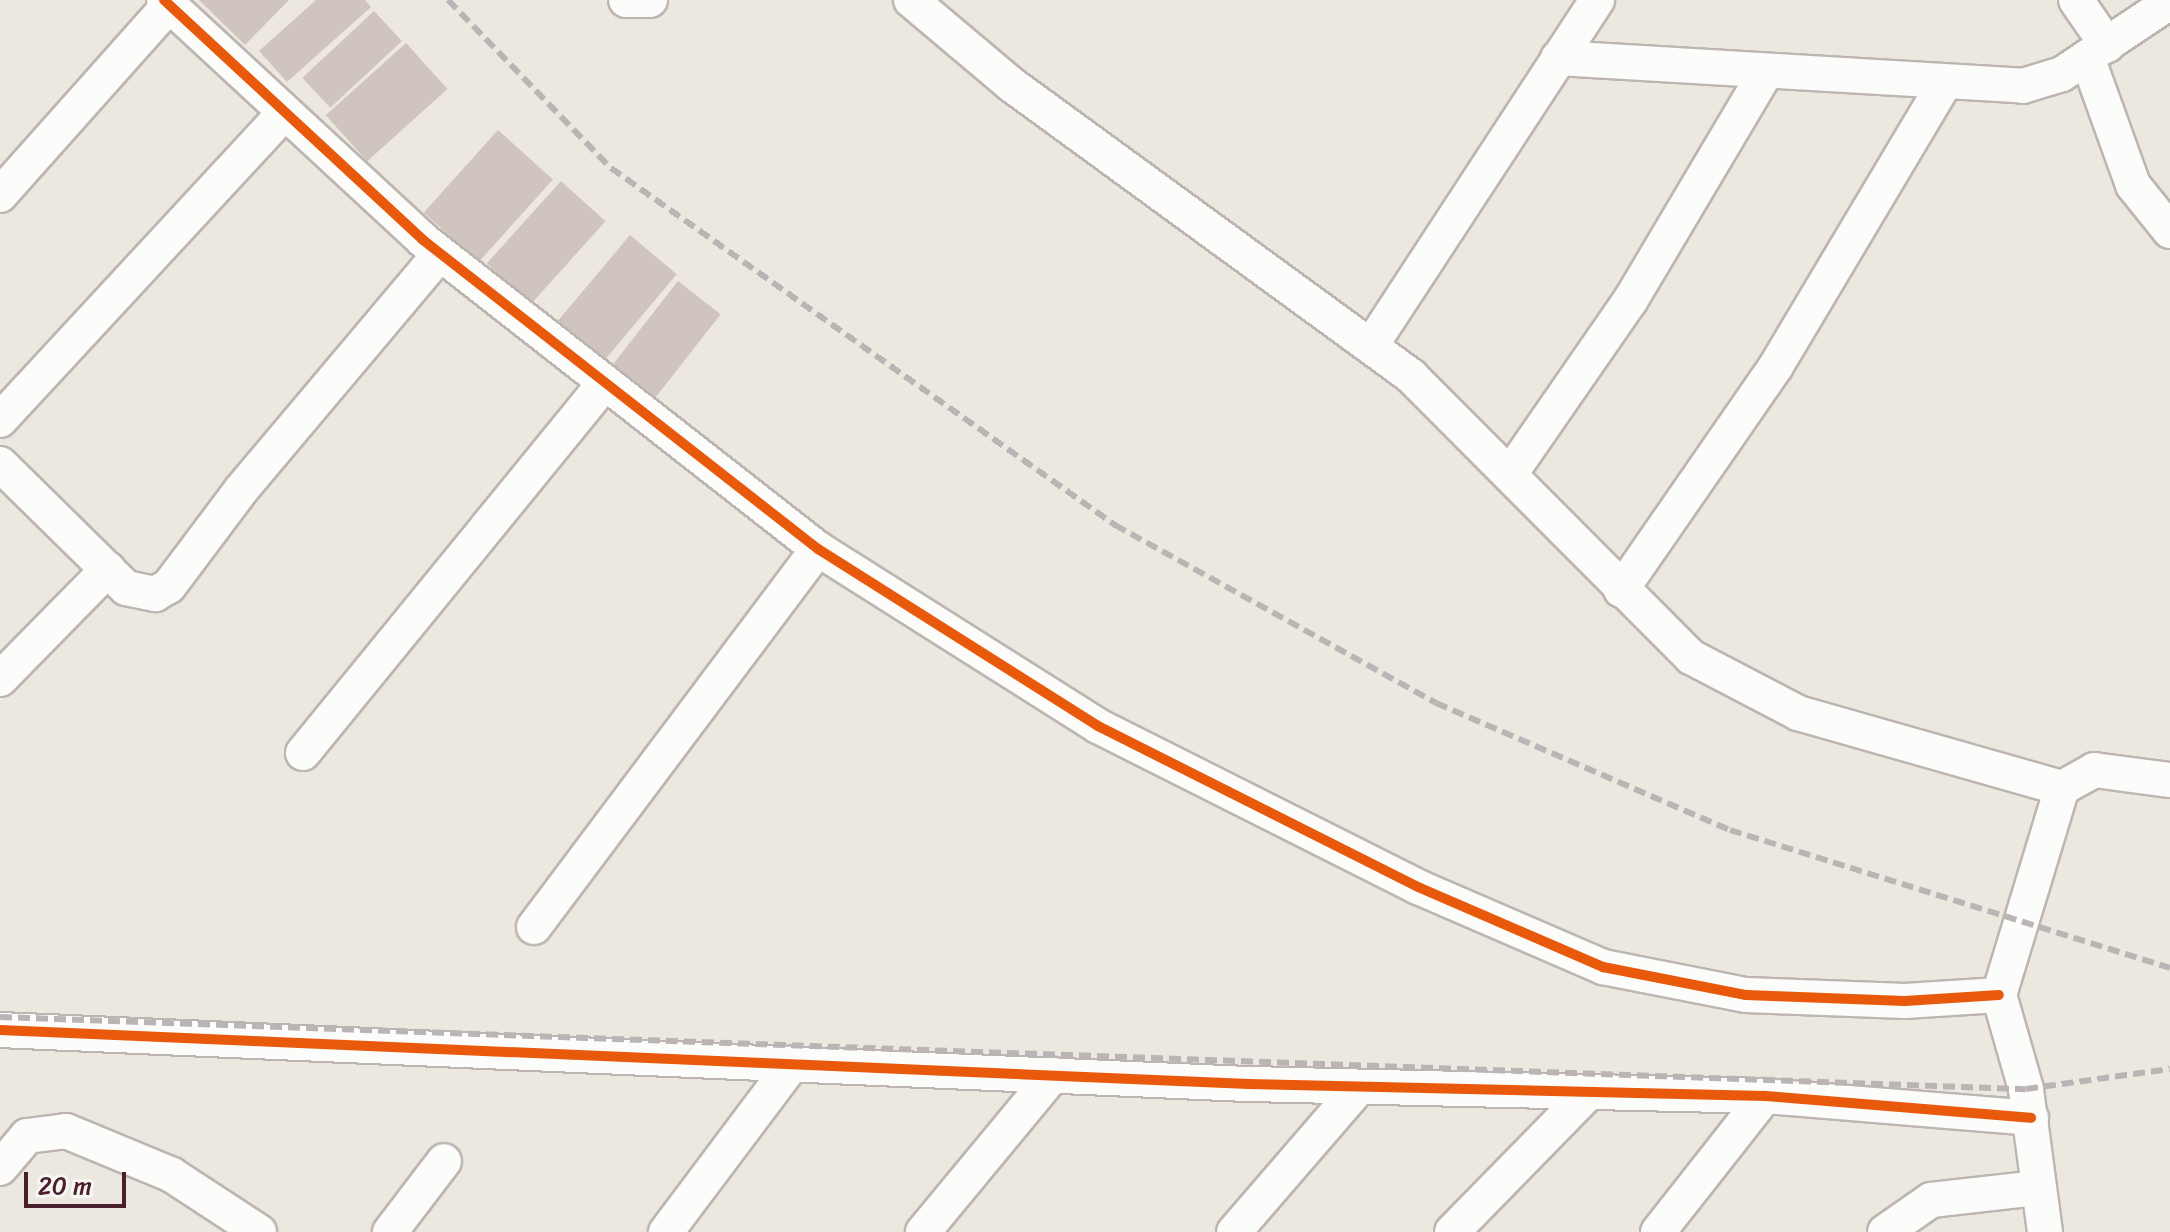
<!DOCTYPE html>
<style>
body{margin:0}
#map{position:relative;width:2170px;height:1232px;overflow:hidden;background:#ede8df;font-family:Sriracha,sans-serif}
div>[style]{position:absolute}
.building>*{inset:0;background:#d0c4bf;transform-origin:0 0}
.roads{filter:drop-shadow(2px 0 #bdb5b1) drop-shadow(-2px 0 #bdb5b1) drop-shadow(0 2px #bdb5b1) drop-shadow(0 -2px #bdb5b1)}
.street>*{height:34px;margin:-17px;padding:0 17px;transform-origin:17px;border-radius:17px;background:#fcfcfa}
.rail>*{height:6px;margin-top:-3px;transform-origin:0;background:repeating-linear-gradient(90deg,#bab4b4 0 12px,transparent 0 18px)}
.cycleway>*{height:10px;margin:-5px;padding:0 5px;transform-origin:5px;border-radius:5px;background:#e8590c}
span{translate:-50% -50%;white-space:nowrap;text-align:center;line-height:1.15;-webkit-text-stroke:6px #f6f6f2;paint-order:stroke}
.scale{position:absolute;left:24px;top:1172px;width:102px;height:36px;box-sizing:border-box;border:4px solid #4a1f2b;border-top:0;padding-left:10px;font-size:24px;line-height:28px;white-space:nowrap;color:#4a1f2b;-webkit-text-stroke:6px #f6f6f2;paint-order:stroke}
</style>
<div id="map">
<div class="building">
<i style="clip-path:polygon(199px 0,289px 0,245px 45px)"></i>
<i style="clip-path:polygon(316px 0,365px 0,371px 7px,287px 82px,259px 51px)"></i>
<i style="left:374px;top:11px;width:41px;height:98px;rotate:47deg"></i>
<i style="left:406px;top:43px;width:62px;height:108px;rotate:48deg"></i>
<i style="left:498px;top:130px;width:74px;height:111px;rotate:42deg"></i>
<i style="left:561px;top:181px;width:60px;height:111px;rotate:42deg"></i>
<i style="left:630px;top:235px;width:61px;height:115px;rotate:40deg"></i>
<i style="left:678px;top:281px;width:54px;height:110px;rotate:38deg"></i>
</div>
<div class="roads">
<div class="street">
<i style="left:164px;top:0;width:353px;rotate:42.8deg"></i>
<i style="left:423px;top:240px;width:502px;rotate:38.04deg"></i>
<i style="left:818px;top:549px;width:331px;rotate:32.3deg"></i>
<i style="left:1098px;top:726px;width:358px;rotate:26.7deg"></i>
<i style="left:1418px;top:887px;width:202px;rotate:23.4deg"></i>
<i style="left:1603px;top:967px;width:146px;rotate:11.1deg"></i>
<i style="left:1746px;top:995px;width:159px;rotate:2.2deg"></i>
<i style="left:1905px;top:1001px;width:94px;rotate:-3.7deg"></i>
<i style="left:626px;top:0;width:24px"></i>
<i style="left:911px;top:0;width:132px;rotate:40.1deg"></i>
<i style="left:1012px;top:85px;width:494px;rotate:36.1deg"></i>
<i style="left:1411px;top:376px;width:397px;rotate:45.1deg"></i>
<i style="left:1691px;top:657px;width:121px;rotate:27.6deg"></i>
<i style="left:1798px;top:713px;width:274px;rotate:15.9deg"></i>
<i style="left:2076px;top:0;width:55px;rotate:55.4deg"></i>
<i style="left:2087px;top:57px;width:136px;rotate:70.2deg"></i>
<i style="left:2133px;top:185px;width:59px;rotate:51.2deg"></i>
<i style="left:1558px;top:58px;width:466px;rotate:3.4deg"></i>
<i style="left:2023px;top:86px;width:41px;rotate:-17.1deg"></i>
<i style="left:2062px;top:74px;width:130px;rotate:-33.7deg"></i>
<i style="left:0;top:195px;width:254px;rotate:-48.3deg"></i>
<i style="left:1372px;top:344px;width:411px;rotate:-56.8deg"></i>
<i style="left:0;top:420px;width:417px;rotate:-47.2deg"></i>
<i style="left:0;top:464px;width:177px;rotate:44.5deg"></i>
<i style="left:126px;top:588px;width:30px;rotate:12deg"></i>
<i style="left:155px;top:594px;width:16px;rotate:-30deg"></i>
<i style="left:169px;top:586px;width:120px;rotate:-53.1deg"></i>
<i style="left:241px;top:490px;width:309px;rotate:-49.9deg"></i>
<i style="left:1510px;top:474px;width:211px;rotate:-55.3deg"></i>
<i style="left:1630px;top:301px;width:266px;rotate:-59.3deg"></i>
<i style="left:1621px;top:590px;width:272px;rotate:-55.3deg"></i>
<i style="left:1776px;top:366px;width:326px;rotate:-59.2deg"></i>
<i style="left:0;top:679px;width:154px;rotate:-45.5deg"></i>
<i style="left:303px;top:753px;width:478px;rotate:-50.8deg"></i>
<i style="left:534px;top:927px;width:473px;rotate:-53.1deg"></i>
<i style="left:0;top:1030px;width:1250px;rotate:2.48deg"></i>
<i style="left:1249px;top:1084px;width:516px;rotate:1.33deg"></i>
<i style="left:1765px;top:1096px;width:267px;rotate:4.7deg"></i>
<i style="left:0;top:1168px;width:42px;rotate:-49.8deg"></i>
<i style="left:27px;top:1136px;width:39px;rotate:-7deg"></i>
<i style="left:66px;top:1131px;width:115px;rotate:22.5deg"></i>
<i style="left:172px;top:1175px;width:104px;rotate:33.2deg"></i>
<i style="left:390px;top:1232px;width:89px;rotate:-52.7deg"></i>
<i style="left:666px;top:1232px;width:211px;rotate:-53.1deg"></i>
<i style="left:923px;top:1232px;width:204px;rotate:-50.4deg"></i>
<i style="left:1234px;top:1232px;width:191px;rotate:-49.2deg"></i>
<i style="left:1452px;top:1232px;width:196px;rotate:-45.6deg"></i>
<i style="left:1658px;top:1232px;width:173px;rotate:-51.8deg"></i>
<i style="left:1885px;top:1232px;width:56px;rotate:-34.8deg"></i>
<i style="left:1931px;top:1200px;width:108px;rotate:-6.4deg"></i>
<i style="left:2045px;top:1232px;width:144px;rotate:-97.6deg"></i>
<i style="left:2026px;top:1089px;width:98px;rotate:-106deg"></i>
<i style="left:1999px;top:995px;width:216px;rotate:-73.1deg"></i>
<i style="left:2062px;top:788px;width:37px;rotate:-29deg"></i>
<i style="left:2094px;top:770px;width:77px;rotate:7.5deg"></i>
</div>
</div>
<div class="rail">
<i style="left:448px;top:0;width:234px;rotate:45.9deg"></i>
<i style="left:611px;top:168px;width:618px;rotate:35.31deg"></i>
<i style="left:1115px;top:525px;width:367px;rotate:29deg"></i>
<i style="left:1436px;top:703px;width:320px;rotate:23.4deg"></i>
<i style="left:1730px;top:830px;width:461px;rotate:17.4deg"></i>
<i style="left:0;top:1017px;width:2027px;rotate:2.04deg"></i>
<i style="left:2026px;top:1089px;width:145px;rotate:-7.9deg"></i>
</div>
<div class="cycleway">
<i style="left:164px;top:0;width:353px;rotate:42.8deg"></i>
<i style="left:423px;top:240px;width:502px;rotate:38.04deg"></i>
<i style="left:818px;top:549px;width:331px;rotate:32.3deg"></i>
<i style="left:1098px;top:726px;width:358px;rotate:26.7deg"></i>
<i style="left:1418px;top:887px;width:202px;rotate:23.4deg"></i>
<i style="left:1603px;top:967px;width:146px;rotate:11.1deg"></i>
<i style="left:1746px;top:995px;width:159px;rotate:2.2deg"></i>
<i style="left:1905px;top:1001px;width:94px;rotate:-3.7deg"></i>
<i style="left:0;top:1030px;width:1250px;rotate:2.48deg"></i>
<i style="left:1249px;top:1084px;width:516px;rotate:1.33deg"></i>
<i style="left:1765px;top:1096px;width:267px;rotate:4.7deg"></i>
</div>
<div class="scale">20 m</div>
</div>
